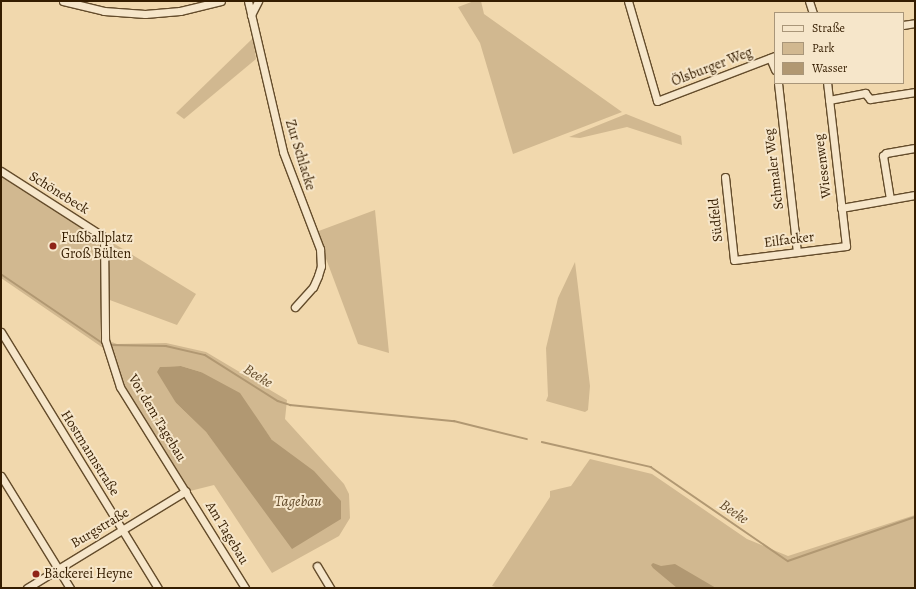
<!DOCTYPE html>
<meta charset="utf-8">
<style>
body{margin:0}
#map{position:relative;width:916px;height:589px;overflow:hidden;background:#f1d8ad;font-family:Alegreya,serif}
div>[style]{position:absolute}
.green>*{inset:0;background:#d1b890}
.water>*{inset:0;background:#b19872}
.stream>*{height:1.5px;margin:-0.75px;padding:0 0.75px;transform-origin:0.75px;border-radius:0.75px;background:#b19872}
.roads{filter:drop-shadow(1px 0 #644c2b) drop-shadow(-1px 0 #644c2b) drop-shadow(0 1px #644c2b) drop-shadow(0 -1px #644c2b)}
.minor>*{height:7px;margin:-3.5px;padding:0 3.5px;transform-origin:3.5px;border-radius:3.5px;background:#f6e6ca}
.dots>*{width:11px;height:11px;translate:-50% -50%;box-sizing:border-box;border:2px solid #f6e6ca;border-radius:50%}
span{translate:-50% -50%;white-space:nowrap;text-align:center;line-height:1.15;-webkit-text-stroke:4px #f6e6ca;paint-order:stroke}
.street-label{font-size:14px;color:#351d00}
.poi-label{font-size:14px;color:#351d00}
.left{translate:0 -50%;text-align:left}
.water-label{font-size:15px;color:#604828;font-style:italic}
.frame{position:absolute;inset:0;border:2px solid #351d00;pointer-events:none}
.legend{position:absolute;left:774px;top:12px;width:130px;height:72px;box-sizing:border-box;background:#f6e6ca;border:1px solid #a99679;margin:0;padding:5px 7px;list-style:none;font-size:12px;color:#351d00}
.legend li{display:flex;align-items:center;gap:8px;height:20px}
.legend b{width:20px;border:1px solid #a99679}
</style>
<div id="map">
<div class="green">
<i style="clip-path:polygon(474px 1px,481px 1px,484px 14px,622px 112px,513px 154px,480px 43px,458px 7px)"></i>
<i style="clip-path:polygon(253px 38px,256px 59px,184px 119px,176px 113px)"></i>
<i style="clip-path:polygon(626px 114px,681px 136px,682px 145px,627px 127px,580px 138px,569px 137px)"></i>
<i style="clip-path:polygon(evenodd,1px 174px,196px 294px,177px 325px,107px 299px,109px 341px,117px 344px,166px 343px,206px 352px,287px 400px,285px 419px,344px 484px,349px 494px,350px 518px,339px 536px,272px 573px,214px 485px,190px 491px,123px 386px,109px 352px,1px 278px,1px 174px,181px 366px,201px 372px,256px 418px,272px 440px,228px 461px,206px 432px,176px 403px,160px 367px,181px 366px)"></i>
<i style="clip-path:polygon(375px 210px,389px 353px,358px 344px,316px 232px)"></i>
<i style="clip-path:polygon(575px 262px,590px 386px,588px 410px,585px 412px,546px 401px,548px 396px,546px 348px,558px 298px)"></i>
<i style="clip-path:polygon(590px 459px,652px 474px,747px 539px,788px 556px,915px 515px,915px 588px,499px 588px,492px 586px,550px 497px,550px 491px,571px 486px)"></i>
</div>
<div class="water">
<i style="clip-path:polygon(181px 366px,201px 372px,240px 393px,272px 440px,314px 471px,341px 501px,341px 519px,292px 549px,206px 432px,176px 403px,157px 372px,160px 367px)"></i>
<i style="clip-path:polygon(653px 563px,661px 566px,675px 564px,716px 588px,677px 588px,653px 568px,651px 565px)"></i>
</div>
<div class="stream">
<i style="left:1px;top:274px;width:125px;rotate:34.2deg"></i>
<i style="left:109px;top:345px;width:57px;rotate:1deg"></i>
<i style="left:166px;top:346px;width:40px;rotate:13deg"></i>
<i style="left:205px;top:355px;width:86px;rotate:32.2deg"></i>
<i style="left:278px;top:401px;width:13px;rotate:18deg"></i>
<i style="left:290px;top:405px;width:165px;rotate:5.6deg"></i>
<i style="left:454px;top:421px;width:75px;rotate:13.9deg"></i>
<i style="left:542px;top:442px;width:112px;rotate:12.9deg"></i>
<i style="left:651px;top:467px;width:166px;rotate:34.5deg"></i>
<i style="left:788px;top:561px;width:134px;rotate:-19.1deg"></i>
</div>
<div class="roads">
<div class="minor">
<i style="left:63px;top:1px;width:42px;rotate:13.7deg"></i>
<i style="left:104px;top:11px;width:41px;rotate:4.2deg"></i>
<i style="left:145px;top:14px;width:35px;rotate:-5deg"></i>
<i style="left:180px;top:11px;width:42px;rotate:-13.7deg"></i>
<i style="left:248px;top:1px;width:155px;rotate:76.9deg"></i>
<i style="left:283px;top:152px;width:104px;rotate:69.1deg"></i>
<i style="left:320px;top:249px;width:17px;rotate:87deg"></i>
<i style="left:321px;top:266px;width:10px;rotate:107deg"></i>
<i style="left:318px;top:276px;width:12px;rotate:114deg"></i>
<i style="left:313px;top:287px;width:27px;rotate:132deg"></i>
<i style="left:628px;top:1px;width:104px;rotate:73.8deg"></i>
<i style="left:657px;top:101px;width:126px;rotate:-20.9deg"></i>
<i style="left:809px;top:1px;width:13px;rotate:72deg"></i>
<i style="left:251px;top:15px;width:16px;rotate:-63deg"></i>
<i style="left:903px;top:25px;width:12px;rotate:-9deg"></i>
<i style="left:770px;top:58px;width:13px;rotate:67deg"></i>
<i style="left:778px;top:83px;width:170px;rotate:83.6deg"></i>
<i style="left:829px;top:100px;width:37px;rotate:-11deg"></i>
<i style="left:865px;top:93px;width:8px;rotate:50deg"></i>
<i style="left:870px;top:99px;width:46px;rotate:-8.8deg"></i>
<i style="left:1px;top:171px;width:122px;rotate:32.7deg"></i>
<i style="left:104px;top:237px;width:103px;rotate:89.4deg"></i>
<i style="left:105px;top:340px;width:49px;rotate:72.3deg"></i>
<i style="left:120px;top:387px;width:237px;rotate:58.1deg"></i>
<i style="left:725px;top:177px;width:83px;rotate:83.8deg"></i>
<i style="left:734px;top:260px;width:113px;rotate:-7.1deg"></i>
<i style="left:846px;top:246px;width:164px;rotate:-96.6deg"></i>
<i style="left:890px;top:199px;width:44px;rotate:-99.2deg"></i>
<i style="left:883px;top:156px;width:4px;rotate:-45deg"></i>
<i style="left:886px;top:153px;width:29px;rotate:-10deg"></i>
<i style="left:841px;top:208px;width:75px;rotate:-10deg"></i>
<i style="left:1px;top:332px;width:300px;rotate:58.5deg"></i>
<i style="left:1px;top:476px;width:132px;rotate:58.4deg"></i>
<i style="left:317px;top:566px;width:26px;rotate:59deg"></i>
<i style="left:27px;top:588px;width:186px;rotate:-31.4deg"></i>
</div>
</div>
<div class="dots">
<i style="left:53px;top:246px;background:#8f2418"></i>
<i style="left:36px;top:574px;background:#8f2418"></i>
</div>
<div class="street-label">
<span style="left:712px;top:67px;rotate:-21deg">Ölsburger Weg</span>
<span style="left:300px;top:155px;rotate:73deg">Zur Schlacke</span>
<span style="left:823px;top:166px;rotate:-97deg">Wiesenweg</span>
<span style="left:774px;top:169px;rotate:-97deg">Schmaler Weg</span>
<span style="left:59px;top:193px;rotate:32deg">Schönebeck</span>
<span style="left:716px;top:220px;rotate:-96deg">Südfeld</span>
<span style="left:789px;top:240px;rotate:-7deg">Eilfacker</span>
<span style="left:157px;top:418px;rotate:59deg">Vor dem Tagebau</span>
<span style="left:90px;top:453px;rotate:58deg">Hostmannstraße</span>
<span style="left:100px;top:528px;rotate:-31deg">Burgstraße</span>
<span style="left:227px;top:533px;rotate:59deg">Am Tagebau</span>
</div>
<div class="poi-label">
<span class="left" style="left:61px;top:246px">Fußballplatz<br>Groß Bülten</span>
<span class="left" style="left:44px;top:574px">Bäckerei Heyne</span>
</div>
<div class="water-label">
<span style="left:258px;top:376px;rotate:32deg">Beeke</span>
<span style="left:298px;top:502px">Tagebau</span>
<span style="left:734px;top:512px;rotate:35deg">Beeke</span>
</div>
<div class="frame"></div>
<ul class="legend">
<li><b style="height:5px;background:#f6e6ca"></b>Straße</li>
<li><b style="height:11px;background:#d1b890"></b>Park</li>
<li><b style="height:11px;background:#b19872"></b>Wasser</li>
</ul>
</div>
